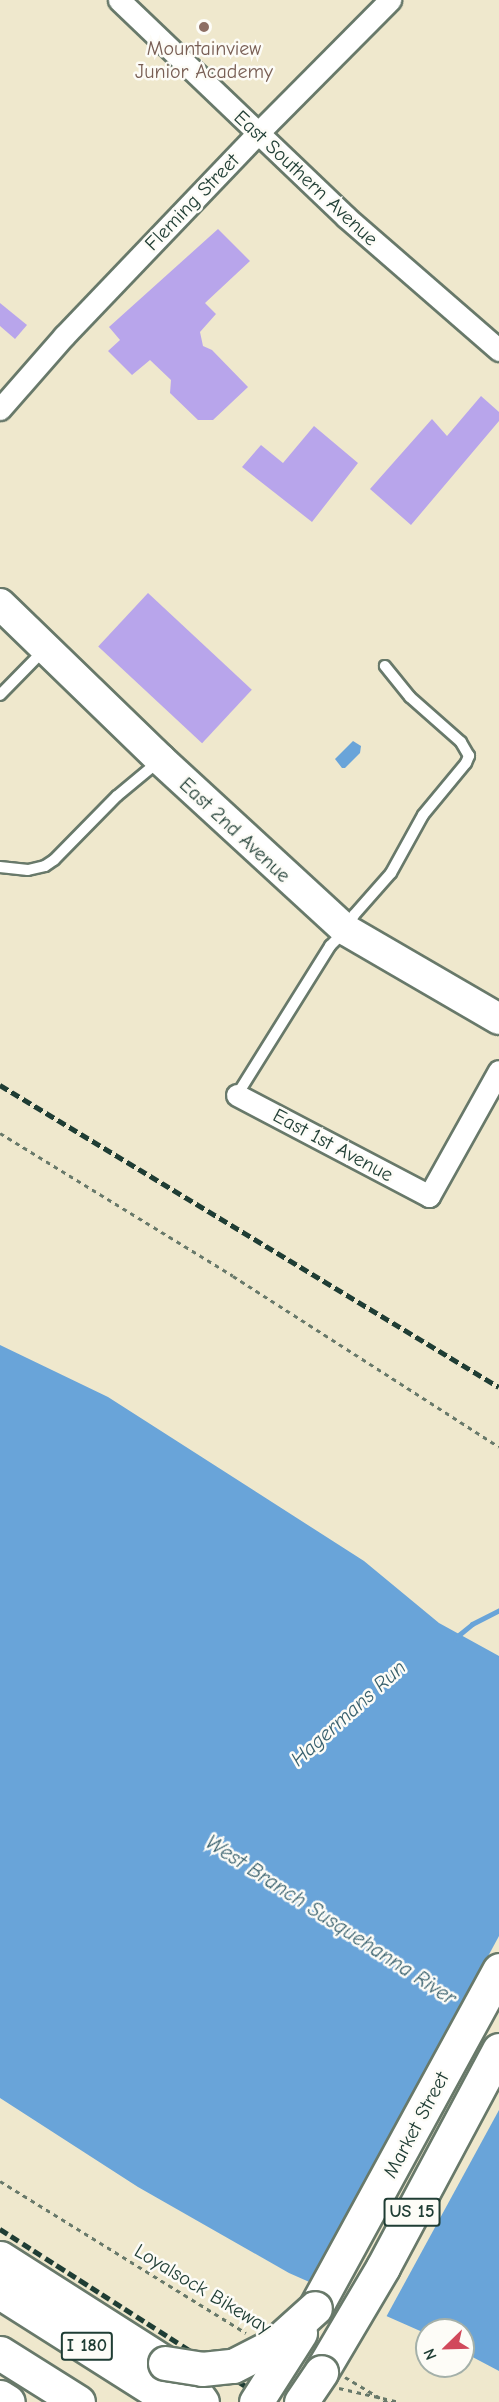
<!DOCTYPE html>
<style>
body{margin:0}
#map{position:relative;width:499px;height:2402px;overflow:hidden;background:#efe8cd;font-family:"Comic Neue",sans-serif}
div>[style]{position:absolute}
.water>*{inset:0;background:#69a4d9}
.pier>*{inset:0;background:#efe8cd}
.stream>*{height:5px;margin:-2.5px;padding:0 2.5px;transform-origin:2.5px;border-radius:2.5px;background:#69a4d9}
.building>*{inset:0;background:#b8a5eb;transform-origin:0 0}
.path>*{height:3px;margin-top:-1.5px;transform-origin:0;background:repeating-linear-gradient(90deg,#68796a 0 4.5px,transparent 0 9px)}
.roads{filter:drop-shadow(2px 0 #68796a) drop-shadow(-2px 0 #68796a) drop-shadow(0 2px #68796a) drop-shadow(0 -2px #68796a)}
.lane>*{height:10px;margin:-5px;padding:0 5px;transform-origin:5px;border-radius:5px;background:#fff}
.street>*{height:21px;margin:-10.5px;padding:0 10.5px;transform-origin:10.5px;border-radius:10.5px;background:#fff}
.secondary>*{height:30px;margin:-15px;padding:0 15px;transform-origin:15px;border-radius:15px;background:#fff}
.highway>*{height:33px;margin:-16.5px;padding:0 16.5px;transform-origin:16.5px;border-radius:16.5px;background:#fff}
.rail>*{height:4.5px;margin-top:-2.25px;transform-origin:0;background:repeating-linear-gradient(90deg,#1f3d34 0 9px,transparent 0 13.5px)}
.path-bridge>*{height:3px;margin-top:-1.5px;transform-origin:0;background:repeating-linear-gradient(90deg,#68796a 0 4.5px,transparent 0 9px)}
.bridges{filter:drop-shadow(2px 0 #68796a) drop-shadow(-2px 0 #68796a) drop-shadow(0 2px #68796a) drop-shadow(0 -2px #68796a)}
.highway-bridge>*{height:33px;margin:-16.5px;padding:0 16.5px;transform-origin:16.5px;border-radius:16.5px;background:#fff}
.dots>*{width:16px;height:16px;translate:-50% -50%;box-sizing:border-box;border:3px solid #fdfcf7;border-radius:50%}
span{translate:-50% -50%;white-space:nowrap;text-align:center;line-height:1.15;-webkit-text-stroke:5px #fdfcf7;paint-order:stroke}
.shield-label span{padding:2px 4px;background:#fdfcf7;border:2px solid;border-radius:4px;-webkit-text-stroke-width:0}
.shield-label{font-size:18px;color:#1f3d34;font-weight:700}
.education-label{font-size:20px;color:#785e54}
.street-label{font-size:20px;color:#1f3d34}
.water-label{font-size:21px;color:#39616e;font-style:italic}
.north{position:absolute;left:415px;top:2318px;width:60px;height:60px;box-sizing:border-box;background:#fdfcf7;border:2px solid #a4b0a9;border-radius:50%;rotate:247deg;font-size:16px;font-weight:700;line-height:24px;text-align:center;color:#1f3d34}
.north::after{content:'';display:block;margin:auto;width:21px;height:27px;background:#d1495b;clip-path:polygon(50% 0,100% 100%,50% 72%,0 100%)}
</style>
<div id="map">
<div class="water">
<i style="clip-path:polygon(353px 741px,361px 746px,360px 753px,345px 768px,342px 768px,335px 759px)"></i>
<i style="clip-path:polygon(0 1345px,108px 1397px,364px 1561px,439px 1623px,499px 1656px,499px 2371px,463px 2352px,463px 2330px,427px 2330px,427px 2334px,289px 2273px,138px 2187px,0 2098px)"></i>
</div>
<div class="pier">
<i style="clip-path:polygon(499px 1936px,499px 2110px,385px 2319px,310px 2285px)"></i>
</div>
<div class="stream">
<i style="left:455px;top:1638px;width:22px;rotate:-39deg"></i>
<i style="left:472px;top:1624px;width:30px;rotate:-27deg"></i>
</div>
<div class="building">
<i style="clip-path:polygon(218px 229px,250px 261px,205px 303px,216px 314px,200px 332px,203px 346px,212px 350px,248px 387px,213px 420px,198px 420px,170px 393px,171px 380px,150px 360px,132px 375px,108px 351px,120px 340px,109px 327px)"></i>
<i style="clip-path:polygon(0 303px,27px 325px,15px 339px,0 326px)"></i>
<i style="clip-path:polygon(481px 396px,499px 412px,499px 421px,411px 525px,370px 489px,432px 419px,447px 436px)"></i>
<i style="clip-path:polygon(314px 426px,358px 463px,312px 522px,242px 467px,261px 445px,283px 463px)"></i>
<i style="left:148px;top:593px;width:142px;height:73px;rotate:43deg"></i>
</div>
<div class="path">
<i style="left:0;top:1133px;width:273px;rotate:31.5deg"></i>
<i style="left:233px;top:1276px;width:316px;rotate:32.7deg"></i>
<i style="left:0;top:2181px;width:289px;rotate:31.7deg"></i>
<i style="left:339px;top:2388px;width:62px;rotate:13.1deg"></i>
</div>
<div class="roads">
<div class="lane">
<i style="left:0;top:695px;width:63px;rotate:-45.6deg"></i>
<i style="left:0;top:867px;width:28px;rotate:6deg"></i>
<i style="left:28px;top:870px;width:17px;rotate:-13deg"></i>
<i style="left:45px;top:866px;width:11px;rotate:-34deg"></i>
<i style="left:54px;top:860px;width:90px;rotate:-45.5deg"></i>
<i style="left:117px;top:796px;width:55px;rotate:-39.8deg"></i>
<i style="left:237px;top:1095px;width:176px;rotate:-58deg"></i>
<i style="left:330px;top:946px;width:23px;rotate:-45deg"></i>
<i style="left:346px;top:930px;width:17px;rotate:-62deg"></i>
<i style="left:354px;top:915px;width:56px;rotate:-48.6deg"></i>
<i style="left:391px;top:873px;width:66px;rotate:-61.1deg"></i>
<i style="left:423px;top:815px;width:67px;rotate:-50.4deg"></i>
<i style="left:466px;top:763px;width:8px;rotate:-67deg"></i>
<i style="left:469px;top:756px;width:16px;rotate:-120deg"></i>
<i style="left:461px;top:742px;width:68px;rotate:-138.6deg"></i>
<i style="left:410px;top:697px;width:40px;rotate:-129deg"></i>
</div>
<div class="street">
<i style="left:119px;top:0;width:314px;rotate:43.7deg"></i>
<i style="left:346px;top:217px;width:203px;rotate:41deg"></i>
<i style="left:0;top:409px;width:97px;rotate:-48.8deg"></i>
<i style="left:64px;top:336px;width:279px;rotate:-46.3deg"></i>
<i style="left:257px;top:134px;width:189px;rotate:-45.2deg"></i>
<i style="left:237px;top:1095px;width:217px;rotate:27.7deg"></i>
<i style="left:429px;top:1196px;width:143px;rotate:-60.8deg"></i>
</div>
<div class="secondary">
<i style="left:0;top:604px;width:224px;rotate:44.1deg"></i>
<i style="left:161px;top:760px;width:251px;rotate:42.6deg"></i>
<i style="left:346px;top:930px;width:177px;rotate:30.2deg"></i>
</div>
<div class="highway">
<i style="left:0;top:2258px;width:206px;rotate:32.5deg"></i>
<i style="left:174px;top:2369px;width:16px;rotate:43deg"></i>
<i style="left:186px;top:2380px;width:27px;rotate:54deg"></i>
<i style="left:0;top:2292px;width:205px;rotate:32.4deg"></i>
<i style="left:315px;top:2308px;width:385px;rotate:-61.4deg"></i>
<i style="left:0;top:2353px;width:92px;rotate:32.1deg"></i>
<i style="left:321px;top:2372px;width:122px;rotate:-59.4deg"></i>
<i style="left:383px;top:2267px;width:246px;rotate:-61.9deg"></i>
<i style="left:0;top:2397px;width:9px;rotate:32deg"></i>
</div>
</div>
<div class="rail">
<i style="left:0;top:1085px;width:583px;rotate:31.18deg"></i>
<i style="left:0;top:2229px;width:321px;rotate:32.6deg"></i>
</div>
<div class="path-bridge">
<i style="left:345px;top:2377px;width:49px;rotate:30.8deg"></i>
</div>
<div class="bridges">
<div class="highway-bridge">
<i style="left:165px;top:2363px;width:37px;rotate:9deg"></i>
<i style="left:202px;top:2369px;width:31px;rotate:-6deg"></i>
<i style="left:233px;top:2366px;width:46px;rotate:-27.1deg"></i>
<i style="left:274px;top:2345px;width:55px;rotate:-42.1deg"></i>
<i style="left:256px;top:2402px;width:82px;rotate:-57.5deg"></i>
<i style="left:301px;top:2402px;width:36px;rotate:-56deg"></i>
</div>
</div>
<div class="dots">
<i style="left:204px;top:27px;background:#8d6e63"></i>
</div>
<div class="shield-label">
<span style="left:412px;top:2212px">US 15</span>
<span style="left:87px;top:2346px">I 180</span>
</div>
<div class="education-label">
<span style="left:204px;top:60px">Mountainview<br>Junior Academy</span>
</div>
<div class="street-label">
<span style="left:306px;top:178px;rotate:43deg">East Southern Avenue</span>
<span style="left:192px;top:202px;rotate:-46deg">Fleming Street</span>
<span style="left:235px;top:830px;rotate:43deg">East 2nd Avenue</span>
<span style="left:333px;top:1145px;rotate:28deg">East 1st Avenue</span>
<span style="left:416px;top:2125px;rotate:-62deg">Market Street</span>
<span style="left:203px;top:2289px;rotate:31deg">Loyalsock Bikeway</span>
</div>
<div class="water-label">
<span style="left:348px;top:1713px;rotate:-42deg">Hagermans Run</span>
<span style="left:331px;top:1920px;rotate:33deg">West Branch Susquehanna River</span>
</div>
<div class="north">N</div>
</div>
